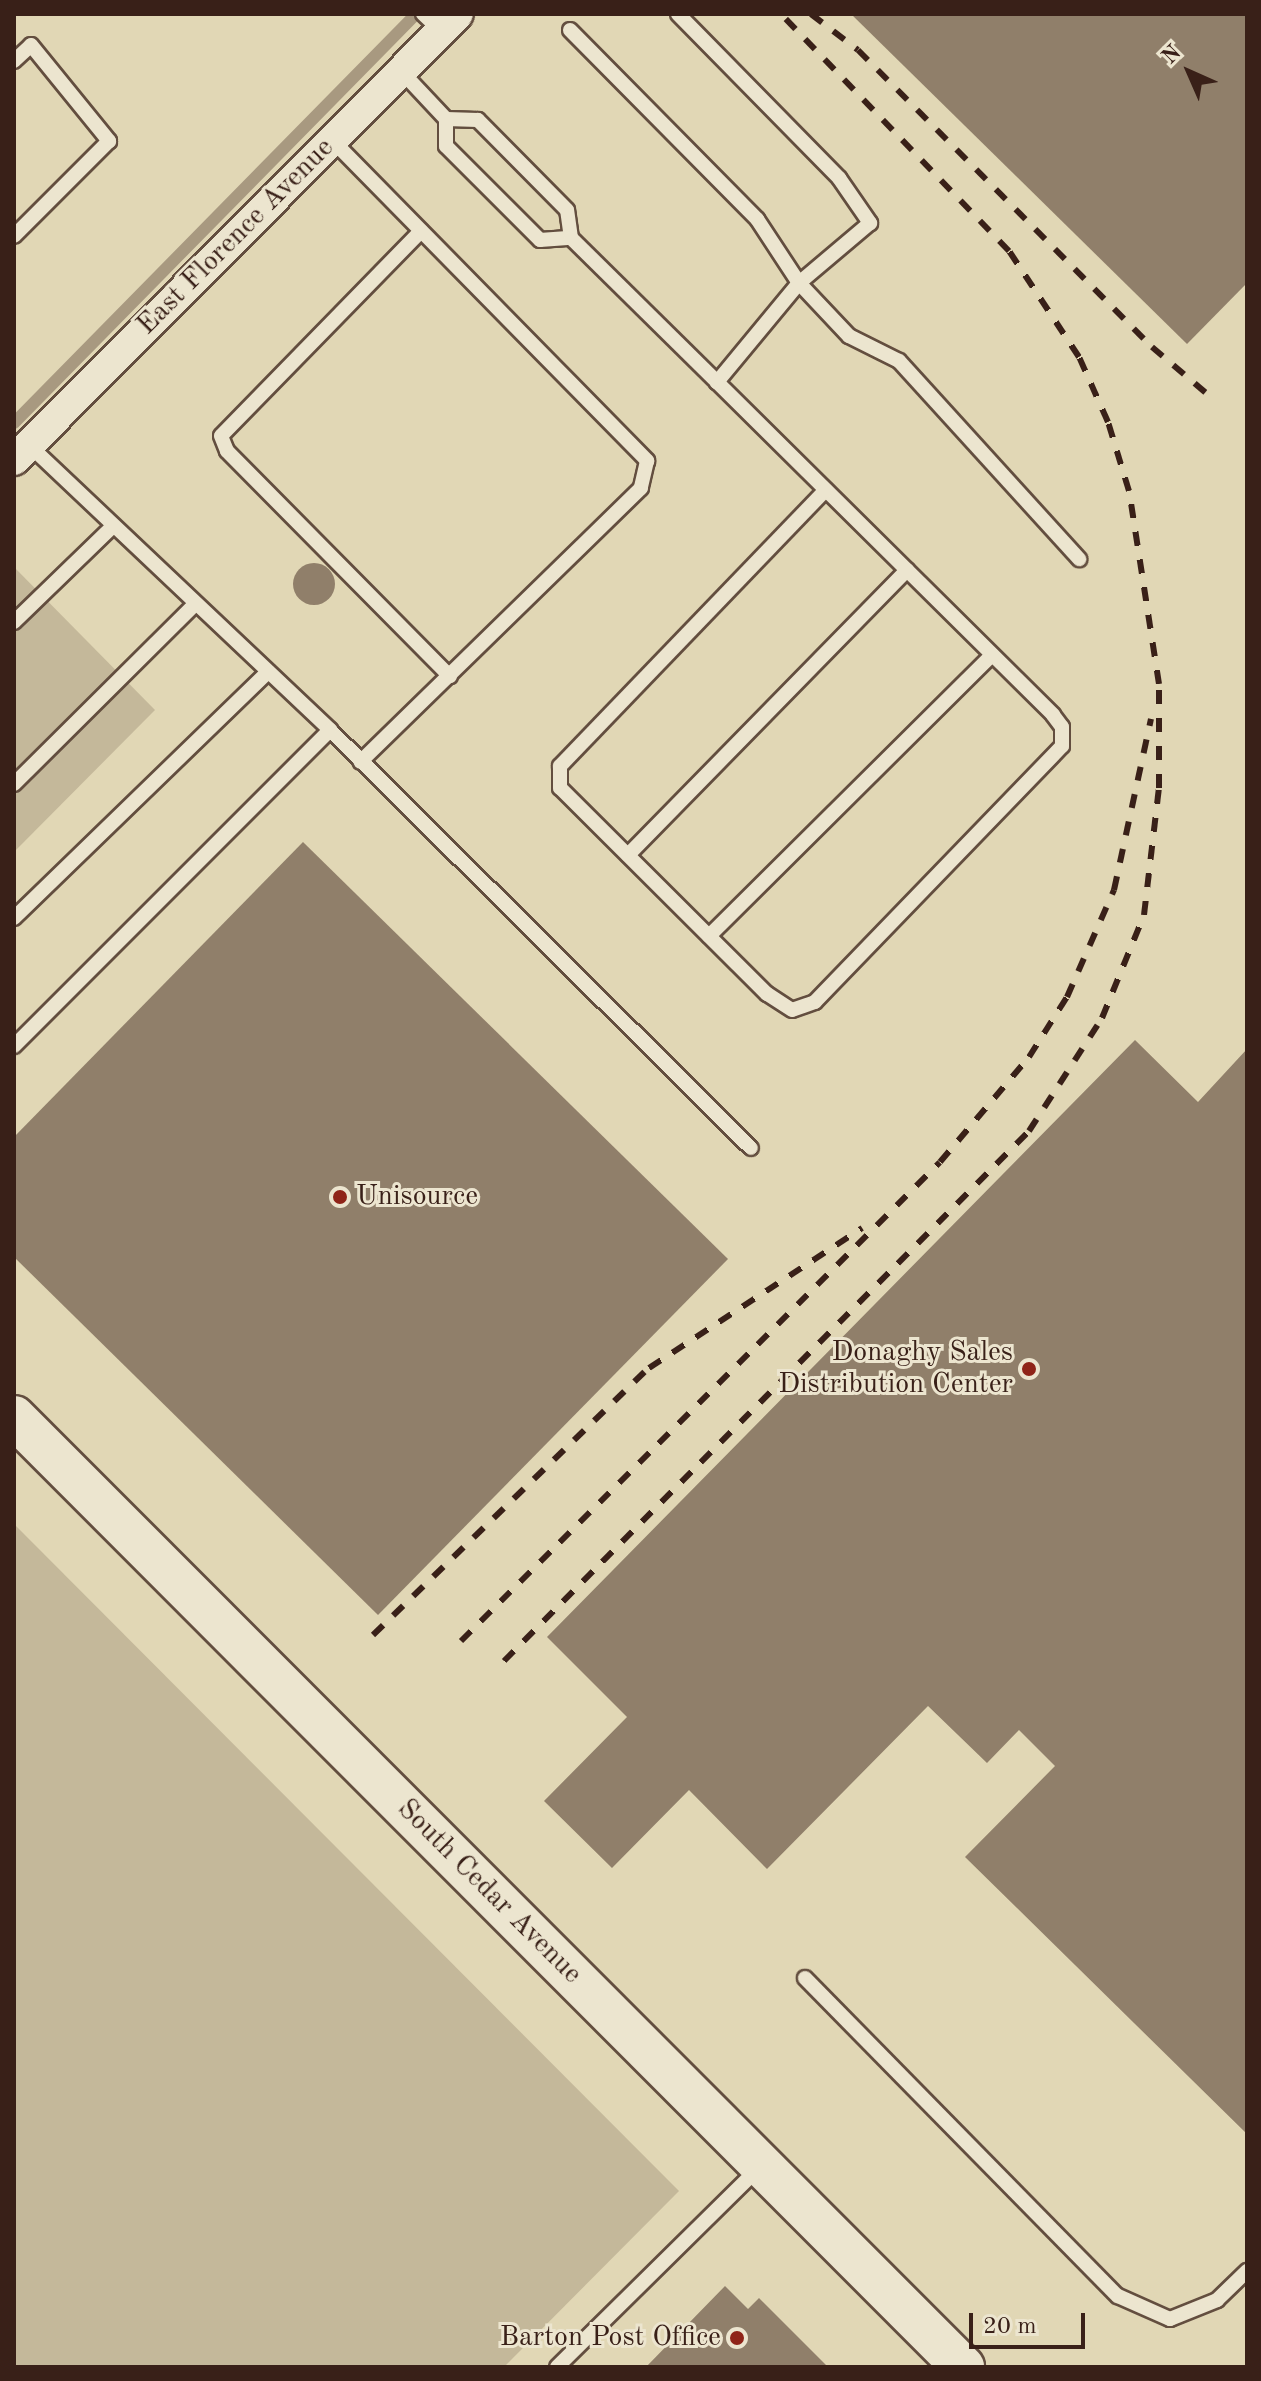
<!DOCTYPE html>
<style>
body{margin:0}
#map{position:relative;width:1261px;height:2381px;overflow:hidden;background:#e1d7b5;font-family:"Old Standard TT",serif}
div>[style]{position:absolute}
.green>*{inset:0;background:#c4b89a}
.stream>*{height:12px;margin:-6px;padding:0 6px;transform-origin:6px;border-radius:6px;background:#a89980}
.building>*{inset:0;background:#907f6a}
.round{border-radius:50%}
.roads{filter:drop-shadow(2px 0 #634e3f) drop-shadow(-2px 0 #634e3f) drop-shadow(0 2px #634e3f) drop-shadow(0 -2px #634e3f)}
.service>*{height:14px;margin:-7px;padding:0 7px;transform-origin:7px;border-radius:7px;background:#ece5cf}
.minor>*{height:30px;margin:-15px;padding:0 15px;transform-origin:15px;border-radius:15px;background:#ece5cf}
.secondary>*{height:42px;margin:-21px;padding:0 21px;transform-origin:21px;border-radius:21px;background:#ece5cf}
.rail>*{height:6px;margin-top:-3px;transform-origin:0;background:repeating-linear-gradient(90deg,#392018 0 14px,transparent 0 28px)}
.dots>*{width:22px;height:22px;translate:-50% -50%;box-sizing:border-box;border:4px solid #ece5cf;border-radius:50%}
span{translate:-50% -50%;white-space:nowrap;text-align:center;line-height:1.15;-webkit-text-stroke:6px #ece5cf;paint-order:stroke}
.street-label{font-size:28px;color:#392018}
.poi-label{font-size:28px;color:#392018}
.left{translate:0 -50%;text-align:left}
.right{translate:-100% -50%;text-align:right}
.frame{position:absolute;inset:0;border:16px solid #392018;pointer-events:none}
.north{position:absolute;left:1149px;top:32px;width:80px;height:80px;-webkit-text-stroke:6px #ece5cf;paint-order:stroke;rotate:315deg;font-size:22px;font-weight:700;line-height:32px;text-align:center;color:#392018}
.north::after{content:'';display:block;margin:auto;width:28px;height:36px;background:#392018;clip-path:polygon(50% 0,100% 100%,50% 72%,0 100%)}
.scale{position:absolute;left:969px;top:2313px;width:116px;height:36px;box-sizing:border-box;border:4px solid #392018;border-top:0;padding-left:10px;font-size:24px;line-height:28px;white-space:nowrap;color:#392018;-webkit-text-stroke:6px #ece5cf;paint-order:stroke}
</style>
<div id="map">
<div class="green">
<i style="clip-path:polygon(14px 567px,155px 710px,14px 852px)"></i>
<i style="clip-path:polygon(14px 1524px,679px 2191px,504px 2367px,14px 2367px)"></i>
</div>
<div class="stream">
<i style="left:14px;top:423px;width:573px;rotate:-45.49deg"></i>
</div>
<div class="building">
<i style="clip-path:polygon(851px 14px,1247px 14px,1247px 283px,1187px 344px)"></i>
<i class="round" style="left:293px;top:563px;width:42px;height:42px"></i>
<i style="clip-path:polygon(303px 842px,728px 1259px,378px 1615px,14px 1257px,14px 1137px)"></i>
<i style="clip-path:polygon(1135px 1040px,1198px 1102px,1247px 1049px,1247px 2134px,965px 1857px,1055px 1766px,1019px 1730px,987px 1763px,928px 1706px,767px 1869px,689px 1790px,612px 1868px,544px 1801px,627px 1717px,547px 1637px)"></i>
<i style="clip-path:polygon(725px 2286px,748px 2309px,759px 2298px,828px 2367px,646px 2367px)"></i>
</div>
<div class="roads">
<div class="service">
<i style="left:423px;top:14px;width:25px;rotate:43deg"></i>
<i style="left:678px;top:14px;width:230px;rotate:45.5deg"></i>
<i style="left:839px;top:178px;width:55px;rotate:55.4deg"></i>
<i style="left:870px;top:223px;width:93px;rotate:139.8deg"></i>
<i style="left:799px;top:283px;width:73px;rotate:46.7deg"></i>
<i style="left:849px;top:336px;width:56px;rotate:26.6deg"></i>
<i style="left:899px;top:361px;width:268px;rotate:47.7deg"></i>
<i style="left:570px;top:30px;width:266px;rotate:45.3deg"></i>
<i style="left:757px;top:219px;width:77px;rotate:56.7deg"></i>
<i style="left:799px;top:283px;width:129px;rotate:129.6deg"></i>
<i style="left:14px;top:61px;width:23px;rotate:-43deg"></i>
<i style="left:31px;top:45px;width:124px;rotate:50.9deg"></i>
<i style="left:109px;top:141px;width:134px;rotate:135deg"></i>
<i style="left:401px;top:71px;width:66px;rotate:46.8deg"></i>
<i style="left:446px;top:119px;width:27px;rotate:90deg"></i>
<i style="left:446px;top:146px;width:133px;rotate:45deg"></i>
<i style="left:540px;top:240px;width:31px;rotate:-4deg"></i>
<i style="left:571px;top:238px;width:28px;rotate:-98deg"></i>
<i style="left:567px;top:210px;width:127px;rotate:-134.7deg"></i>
<i style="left:478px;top:120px;width:32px;rotate:-178deg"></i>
<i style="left:332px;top:140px;width:450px;rotate:45.5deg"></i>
<i style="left:647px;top:461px;width:28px;rotate:103deg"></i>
<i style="left:641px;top:488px;width:392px;rotate:135.7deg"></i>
<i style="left:421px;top:231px;width:286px;rotate:134.3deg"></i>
<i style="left:221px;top:436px;width:16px;rotate:68deg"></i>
<i style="left:227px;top:451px;width:317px;rotate:45.3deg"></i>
<i style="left:571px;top:238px;width:205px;rotate:44.6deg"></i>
<i style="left:717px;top:382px;width:473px;rotate:44.7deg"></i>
<i style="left:1053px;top:715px;width:15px;rotate:53deg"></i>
<i style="left:1062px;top:727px;width:19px;rotate:90deg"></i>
<i style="left:1062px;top:746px;width:356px;rotate:134deg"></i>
<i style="left:815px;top:1002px;width:24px;rotate:161deg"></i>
<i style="left:792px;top:1010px;width:30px;rotate:-147deg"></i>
<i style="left:767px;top:994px;width:292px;rotate:-135.1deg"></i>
<i style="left:560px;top:788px;width:22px;rotate:-90deg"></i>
<i style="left:560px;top:766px;width:383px;rotate:-46.1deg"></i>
<i style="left:29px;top:445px;width:415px;rotate:43.4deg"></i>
<i style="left:330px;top:730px;width:593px;rotate:44.8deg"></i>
<i style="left:14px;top:622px;width:138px;rotate:-44.1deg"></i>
<i style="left:14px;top:784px;width:255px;rotate:-44.8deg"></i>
<i style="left:628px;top:855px;width:399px;rotate:-45.6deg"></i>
<i style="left:14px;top:918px;width:354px;rotate:-44.1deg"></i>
<i style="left:709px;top:936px;width:399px;rotate:-44.8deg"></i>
<i style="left:14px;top:1046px;width:447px;rotate:-45deg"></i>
<i style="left:805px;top:1978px;width:446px;rotate:45.5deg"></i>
<i style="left:1118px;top:2296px;width:57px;rotate:23.9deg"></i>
<i style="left:1170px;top:2319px;width:51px;rotate:-22deg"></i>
<i style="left:1217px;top:2300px;width:42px;rotate:-44deg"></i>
<i style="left:557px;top:2367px;width:284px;rotate:-44.6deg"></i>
</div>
<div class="minor">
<i style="left:14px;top:460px;width:629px;rotate:-45.13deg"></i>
</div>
<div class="secondary">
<i style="left:14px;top:1417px;width:1343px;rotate:45.03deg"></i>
</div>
</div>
<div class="rail">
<i style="left:811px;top:14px;width:59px;rotate:37.5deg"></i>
<i style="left:858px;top:50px;width:418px;rotate:45.3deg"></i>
<i style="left:1152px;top:347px;width:80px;rotate:40.4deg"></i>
<i style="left:373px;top:1635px;width:384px;rotate:-44.1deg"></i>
<i style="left:649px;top:1368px;width:255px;rotate:-33.3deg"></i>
<i style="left:461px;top:1641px;width:677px;rotate:-45deg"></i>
<i style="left:940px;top:1162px;width:138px;rotate:-49.7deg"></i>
<i style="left:1029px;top:1057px;width:71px;rotate:-57.7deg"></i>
<i style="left:1067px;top:997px;width:117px;rotate:-66.3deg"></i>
<i style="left:1114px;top:890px;width:175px;rotate:-77.8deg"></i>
<i style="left:504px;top:1661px;width:746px;rotate:-45.27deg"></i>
<i style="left:1029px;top:1131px;width:135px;rotate:-57.1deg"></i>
<i style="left:1102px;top:1018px;width:111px;rotate:-67.8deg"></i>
<i style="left:1144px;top:915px;width:128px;rotate:-83.3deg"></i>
<i style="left:1159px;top:788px;width:104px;rotate:-90deg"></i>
<i style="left:1159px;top:684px;width:195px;rotate:-98.8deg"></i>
<i style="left:1129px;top:491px;width:72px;rotate:-106.9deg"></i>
<i style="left:1108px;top:422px;width:71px;rotate:-114deg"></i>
<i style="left:1079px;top:357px;width:127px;rotate:-123.4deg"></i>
<i style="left:1009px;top:251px;width:329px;rotate:-133.9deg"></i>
</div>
<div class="dots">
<i style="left:340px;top:1197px;background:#8f2418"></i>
<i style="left:1029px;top:1369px;background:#8f2418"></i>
<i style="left:737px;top:2338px;background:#8f2418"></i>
</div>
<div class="street-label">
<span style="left:236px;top:237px;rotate:-45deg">East Florence Avenue</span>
<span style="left:489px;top:1892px;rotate:45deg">South Cedar Avenue</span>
</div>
<div class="poi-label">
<span class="left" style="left:356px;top:1197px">Unisource</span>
<span class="right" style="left:1013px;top:1369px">Donaghy Sales<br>Distribution Center</span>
<span class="right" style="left:721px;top:2338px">Barton Post Office</span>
</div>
<div class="frame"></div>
<div class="north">N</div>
<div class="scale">20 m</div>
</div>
